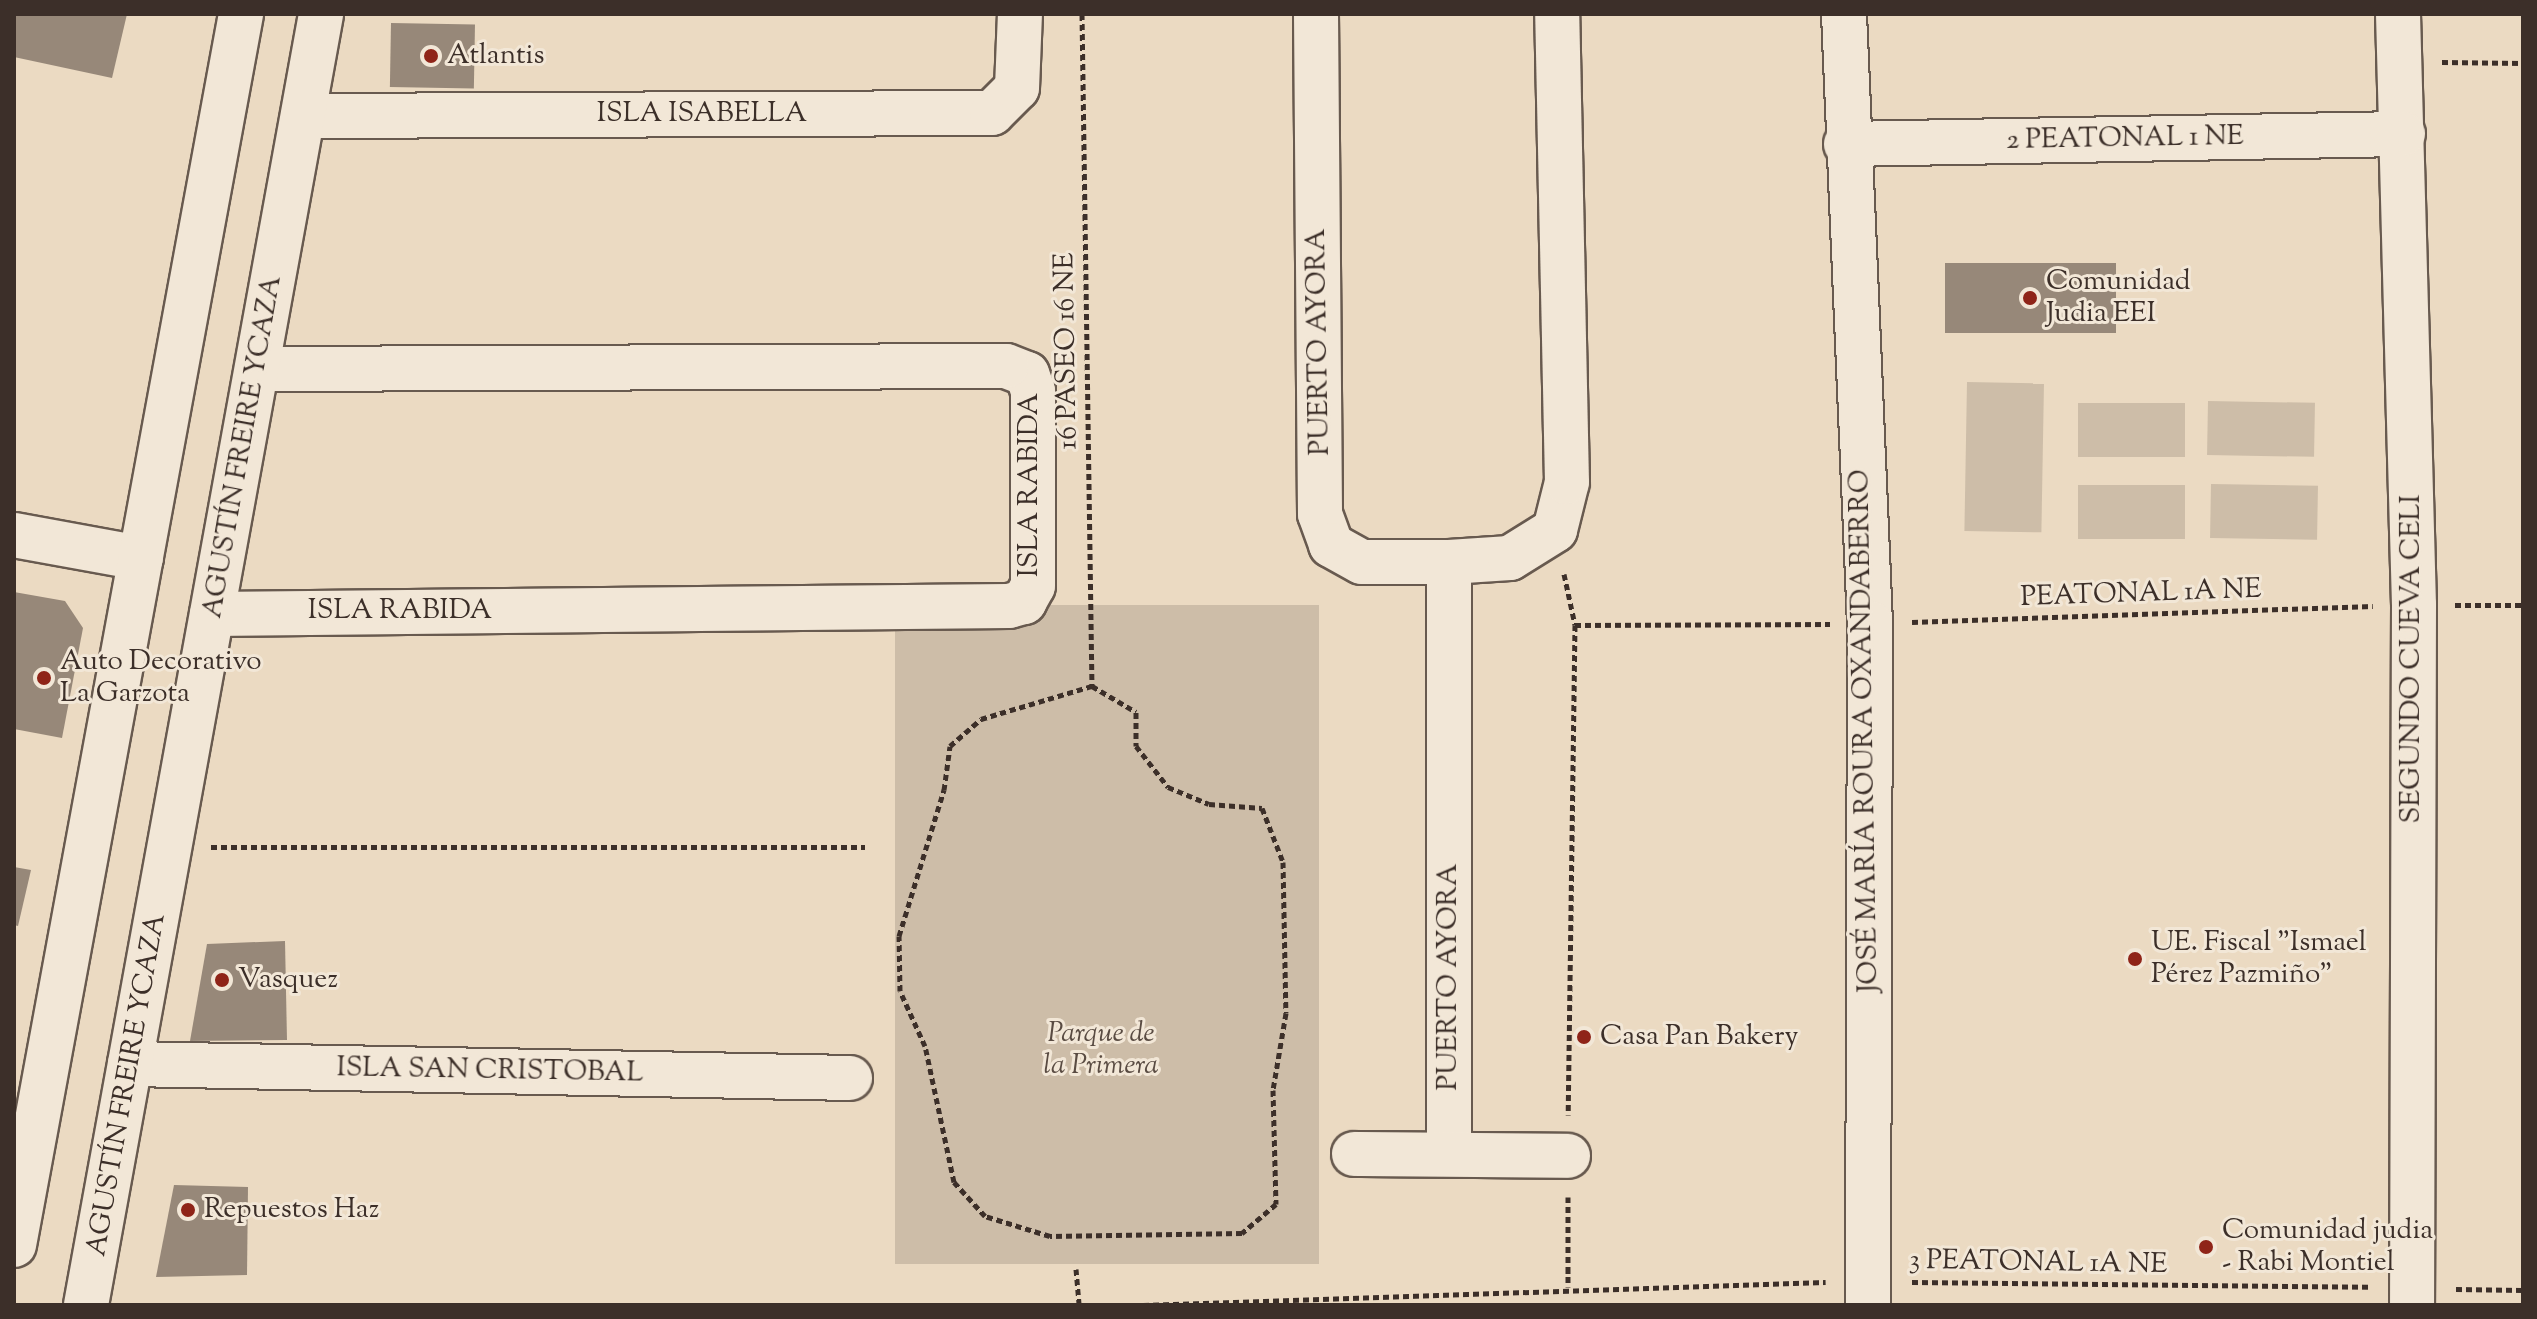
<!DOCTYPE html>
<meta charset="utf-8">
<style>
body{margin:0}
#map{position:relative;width:2537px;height:1319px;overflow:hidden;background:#ebdac2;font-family:"Sorts Mill Goudy",serif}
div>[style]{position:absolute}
.green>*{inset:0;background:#cdbda8;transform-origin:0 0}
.building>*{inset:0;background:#978879;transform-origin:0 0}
.path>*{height:5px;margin-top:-2.5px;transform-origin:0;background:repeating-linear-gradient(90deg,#3c2f29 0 6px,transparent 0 10px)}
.roads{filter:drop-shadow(2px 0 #685a4f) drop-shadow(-2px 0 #685a4f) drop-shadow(0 2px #685a4f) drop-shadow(0 -2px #685a4f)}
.street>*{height:44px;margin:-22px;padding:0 22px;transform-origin:22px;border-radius:22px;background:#f2e7d7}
.secondary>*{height:44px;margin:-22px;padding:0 22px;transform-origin:22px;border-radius:22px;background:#f2e7d7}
.dots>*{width:22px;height:22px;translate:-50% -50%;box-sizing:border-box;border:4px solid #f2e7d7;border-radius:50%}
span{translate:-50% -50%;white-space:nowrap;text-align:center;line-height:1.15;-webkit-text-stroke:6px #f2e7d7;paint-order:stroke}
.poi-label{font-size:28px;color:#3c2f29}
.left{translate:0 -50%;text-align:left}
.street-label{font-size:28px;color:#3c2f29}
.park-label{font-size:28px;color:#594b42;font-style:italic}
.frame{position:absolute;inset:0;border:16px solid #3c2f29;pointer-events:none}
</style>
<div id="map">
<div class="green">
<i style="left:1967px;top:382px;width:77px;height:149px;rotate:1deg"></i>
<i style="left:2208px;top:401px;width:107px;height:54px;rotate:1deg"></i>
<i style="left:2078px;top:403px;width:107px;height:54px"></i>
<i style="left:2211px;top:484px;width:107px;height:54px;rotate:1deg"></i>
<i style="left:2078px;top:485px;width:107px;height:54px"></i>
<i style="left:1319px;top:605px;width:659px;height:424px;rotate:90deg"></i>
</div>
<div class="building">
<i style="clip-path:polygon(14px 14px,127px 14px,112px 78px,14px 57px)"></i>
<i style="left:391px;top:23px;width:84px;height:64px;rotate:1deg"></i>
<i style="left:1945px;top:263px;width:171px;height:70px"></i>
<i style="clip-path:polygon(14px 592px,65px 601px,83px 628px,62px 738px,14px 729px)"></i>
<i style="clip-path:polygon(14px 867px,31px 870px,18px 926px,14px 925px)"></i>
<i style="clip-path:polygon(285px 941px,287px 1040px,190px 1041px,207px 944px)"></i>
<i style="clip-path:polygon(174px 1185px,248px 1187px,247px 1275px,156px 1277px)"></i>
</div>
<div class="path">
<i style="left:1082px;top:14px;width:672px;rotate:89.15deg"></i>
<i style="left:2442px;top:62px;width:81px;rotate:0.7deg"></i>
<i style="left:1564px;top:574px;width:52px;rotate:77.8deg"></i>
<i style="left:1575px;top:625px;width:490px;rotate:90.8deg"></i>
<i style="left:2455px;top:605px;width:68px"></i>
<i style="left:1912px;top:622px;width:461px;rotate:-2deg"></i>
<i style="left:1575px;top:625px;width:255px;rotate:-0.2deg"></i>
<i style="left:1092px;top:686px;width:51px;rotate:30.6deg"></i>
<i style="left:1136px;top:712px;width:34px;rotate:90deg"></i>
<i style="left:1136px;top:746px;width:52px;rotate:52deg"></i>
<i style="left:1168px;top:787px;width:44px;rotate:22.5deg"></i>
<i style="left:1209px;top:804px;width:53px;rotate:4.3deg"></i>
<i style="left:1262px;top:808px;width:58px;rotate:68.7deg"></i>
<i style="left:1283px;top:862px;width:151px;rotate:88.9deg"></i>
<i style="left:1286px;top:1013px;width:78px;rotate:99.6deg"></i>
<i style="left:1273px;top:1090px;width:114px;rotate:88.5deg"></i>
<i style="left:1276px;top:1204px;width:45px;rotate:139.5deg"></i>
<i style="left:1242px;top:1233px;width:192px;rotate:179.1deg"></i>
<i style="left:1050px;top:1236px;width:68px;rotate:-162.9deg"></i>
<i style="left:985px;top:1216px;width:46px;rotate:-132.4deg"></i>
<i style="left:954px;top:1182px;width:139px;rotate:-102deg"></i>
<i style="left:925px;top:1046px;width:60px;rotate:-114.4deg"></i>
<i style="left:900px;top:991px;width:55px;rotate:-91deg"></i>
<i style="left:899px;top:936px;width:153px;rotate:-72.9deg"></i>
<i style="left:944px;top:790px;width:44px;rotate:-82.2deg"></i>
<i style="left:950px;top:746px;width:41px;rotate:-41.1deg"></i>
<i style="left:981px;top:719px;width:116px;rotate:-16.6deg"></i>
<i style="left:211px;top:847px;width:654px"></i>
<i style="left:1568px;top:1197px;width:90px;rotate:90deg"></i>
<i style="left:1076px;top:1269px;width:36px;rotate:85deg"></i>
<i style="left:1912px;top:1282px;width:458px;rotate:0.6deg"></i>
<i style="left:2456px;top:1289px;width:67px;rotate:0.9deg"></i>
<i style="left:1143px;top:1305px;width:683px;rotate:-1.93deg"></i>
</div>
<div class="roads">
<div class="street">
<i style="left:1316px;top:14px;width:500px;rotate:89.54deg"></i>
<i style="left:1320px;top:514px;width:33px;rotate:70deg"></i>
<i style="left:1331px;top:545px;width:35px;rotate:29deg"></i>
<i style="left:1362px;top:562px;width:87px"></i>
<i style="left:1449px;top:562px;width:61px;rotate:-3.8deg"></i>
<i style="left:1510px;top:558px;width:53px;rotate:-31.9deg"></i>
<i style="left:1555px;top:530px;width:49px;rotate:-76deg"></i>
<i style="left:1567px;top:482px;width:468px;rotate:-91.2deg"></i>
<i style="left:2398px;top:14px;width:591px;rotate:88.45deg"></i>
<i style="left:2414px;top:605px;width:700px;rotate:90.16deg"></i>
<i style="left:303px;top:116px;width:689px;rotate:-0.25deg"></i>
<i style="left:992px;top:113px;width:35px;rotate:-45deg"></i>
<i style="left:1017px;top:88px;width:74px;rotate:-87.7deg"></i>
<i style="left:1846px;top:144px;width:557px;rotate:-1.03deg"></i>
<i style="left:1449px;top:562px;width:589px;rotate:90deg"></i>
<i style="left:212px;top:614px;width:797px;rotate:-0.58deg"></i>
<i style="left:1009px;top:606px;width:16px;rotate:-15deg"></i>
<i style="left:1024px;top:602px;width:18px;rotate:-61deg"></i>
<i style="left:1033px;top:586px;width:195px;rotate:-90deg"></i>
<i style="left:1033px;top:391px;width:18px;rotate:-109deg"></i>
<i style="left:1027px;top:374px;width:22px;rotate:-159deg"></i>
<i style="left:1006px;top:366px;width:749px;rotate:179.77deg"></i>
<i style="left:130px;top:1064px;width:720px;rotate:1.11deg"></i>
<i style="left:1354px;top:1154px;width:214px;rotate:0.5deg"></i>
</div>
<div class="secondary">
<i style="left:1844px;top:14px;width:610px;rotate:87.56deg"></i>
<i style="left:1870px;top:623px;width:682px;rotate:90.17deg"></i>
<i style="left:14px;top:535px;width:129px;rotate:10.3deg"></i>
<i style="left:14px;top:1245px;width:1252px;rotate:-79.55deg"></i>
<i style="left:86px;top:1305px;width:1312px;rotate:-79.68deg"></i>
</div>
</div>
<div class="dots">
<i style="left:431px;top:56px;background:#8f2418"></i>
<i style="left:2030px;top:298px;background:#8f2418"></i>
<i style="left:44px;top:678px;background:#8f2418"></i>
<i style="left:2135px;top:959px;background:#8f2418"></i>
<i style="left:222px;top:980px;background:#8f2418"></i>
<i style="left:1584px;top:1037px;background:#8f2418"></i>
<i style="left:188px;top:1210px;background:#8f2418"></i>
<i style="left:2206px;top:1247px;background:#8f2418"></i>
</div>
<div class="poi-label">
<span class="left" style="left:447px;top:56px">Atlantis</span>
<span class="left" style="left:2046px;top:298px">Comunidad<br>Judia EEI</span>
<span class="left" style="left:60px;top:678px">Auto Decorativo<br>La Garzota</span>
<span class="left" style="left:2151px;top:959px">UE. Fiscal "Ismael<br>Pérez Pazmiño"</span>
<span class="left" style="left:238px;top:980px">Vasquez</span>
<span class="left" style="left:1600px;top:1037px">Casa Pan Bakery</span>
<span class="left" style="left:204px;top:1210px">Repuestos Haz</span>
<span class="left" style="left:2222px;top:1247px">Comunidad judia<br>- Rabi Montiel</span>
</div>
<div class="street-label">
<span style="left:702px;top:114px">ISLA ISABELLA</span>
<span style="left:2125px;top:139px;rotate:-1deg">2 PEATONAL 1 NE</span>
<span style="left:1319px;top:342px;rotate:-91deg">PUERTO AYORA</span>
<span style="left:1067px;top:351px;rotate:-91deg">16 PASEO 16 NE</span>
<span style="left:243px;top:447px;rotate:-80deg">AGUSTÍN FREIRE YCAZA</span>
<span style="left:1030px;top:485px;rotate:-90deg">ISLA RABIDA</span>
<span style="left:2141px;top:594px;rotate:-2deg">PEATONAL 1A NE</span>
<span style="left:400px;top:611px">ISLA RABIDA</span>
<span style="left:2412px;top:659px;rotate:-90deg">SEGUNDO CUEVA CELI</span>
<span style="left:1865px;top:731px;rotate:-91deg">JOSÉ MARÍA ROURA OXANDABERRO</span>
<span style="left:1449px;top:977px;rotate:-90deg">PUERTO AYORA</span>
<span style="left:490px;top:1071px;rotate:1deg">ISLA SAN CRISTOBAL</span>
<span style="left:127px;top:1085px;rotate:-80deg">AGUSTÍN FREIRE YCAZA</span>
<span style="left:2038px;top:1263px;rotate:1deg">3 PEATONAL 1A NE</span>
</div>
<div class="park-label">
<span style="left:1101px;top:1050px">Parque de<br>la Primera</span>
</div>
<div class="frame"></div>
</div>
